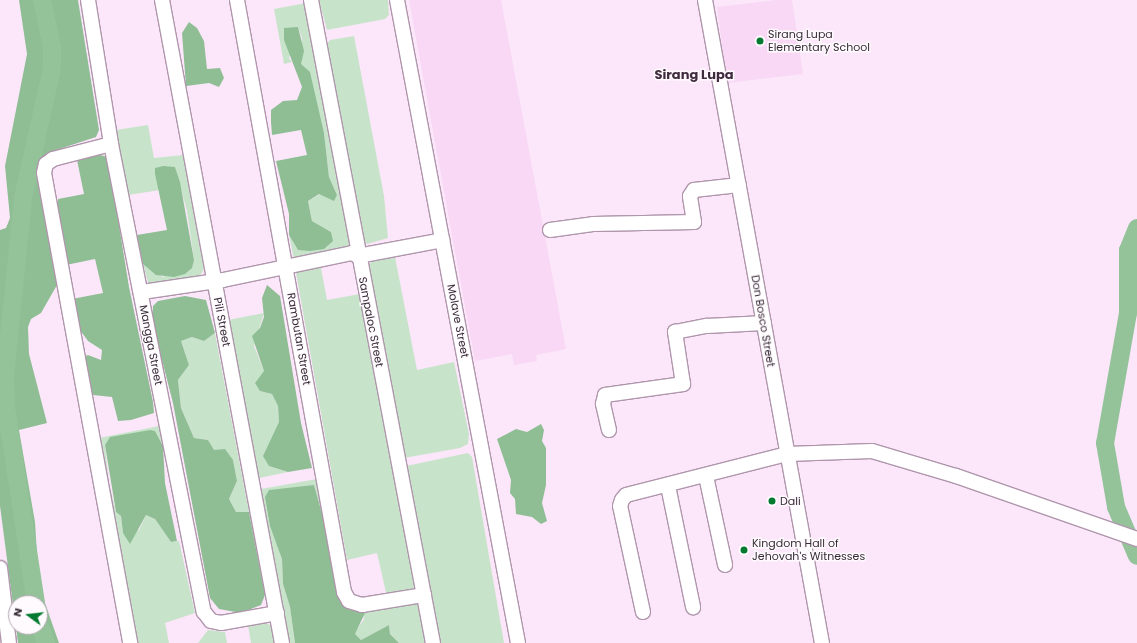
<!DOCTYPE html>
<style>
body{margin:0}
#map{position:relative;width:1137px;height:643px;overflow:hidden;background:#fce7fa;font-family:Poppins,sans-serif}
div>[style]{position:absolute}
.built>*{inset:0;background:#f8d8f5}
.green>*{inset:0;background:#c7e4ca}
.forest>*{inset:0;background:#8fbe95}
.river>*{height:18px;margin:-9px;padding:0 9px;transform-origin:9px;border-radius:9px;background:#94c39a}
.roads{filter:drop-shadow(1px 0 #af96ac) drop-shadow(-1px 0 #af96ac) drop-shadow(0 1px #af96ac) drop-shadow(0 -1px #af96ac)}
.minor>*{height:14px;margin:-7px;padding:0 7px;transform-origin:7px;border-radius:7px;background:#fff}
.dots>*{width:11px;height:11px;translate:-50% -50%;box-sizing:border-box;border:2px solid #fffafe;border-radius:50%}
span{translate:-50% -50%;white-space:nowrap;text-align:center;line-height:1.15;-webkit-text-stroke:3px #fffafe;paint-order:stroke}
.poi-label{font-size:11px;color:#362c35}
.left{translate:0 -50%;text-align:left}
.street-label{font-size:11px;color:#362c35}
.quarter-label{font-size:13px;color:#402c3f;font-weight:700}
.north{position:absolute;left:8px;top:595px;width:40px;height:40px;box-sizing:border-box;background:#fffafe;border:1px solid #afa8ae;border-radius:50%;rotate:285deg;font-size:11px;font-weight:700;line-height:16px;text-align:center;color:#362c35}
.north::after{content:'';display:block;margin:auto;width:14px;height:18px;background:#037a30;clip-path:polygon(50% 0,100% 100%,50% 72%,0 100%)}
</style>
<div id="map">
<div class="built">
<i style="clip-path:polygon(409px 0,501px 0,566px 349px,536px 355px,537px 361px,514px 365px,512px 354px,475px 361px)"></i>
<i style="clip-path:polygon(776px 0,792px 0,803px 74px,727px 83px,717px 7px)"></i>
</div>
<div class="green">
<i style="clip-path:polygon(319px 0,388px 0,389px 15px,385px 19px,327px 30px)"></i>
<i style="clip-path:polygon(306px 3px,350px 246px,294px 260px,289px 235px,298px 250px,331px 232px,312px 221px,308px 201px,320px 194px,334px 200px,337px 195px,329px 177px,324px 133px,316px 103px,301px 64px,302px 38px,298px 27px,289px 58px,292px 62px,284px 64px,274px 9px)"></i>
<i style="clip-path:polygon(354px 36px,384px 196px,388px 238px,367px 244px,361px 239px,327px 44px,330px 40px)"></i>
<i style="clip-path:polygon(148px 125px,154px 158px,183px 155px,204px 269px,200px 276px,149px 286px,143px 264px,163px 277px,194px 260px,187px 211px,175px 167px,155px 174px,160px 190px,128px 195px,116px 130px)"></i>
<i style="clip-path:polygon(395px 257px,417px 370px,454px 362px,469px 434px,468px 444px,460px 448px,404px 458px,367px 266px,372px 261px)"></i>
<i style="clip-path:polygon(320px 263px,327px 300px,360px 294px,416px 582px,412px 591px,387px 597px,377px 553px,347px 560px,295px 267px)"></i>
<i style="clip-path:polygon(264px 313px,254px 346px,264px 371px,260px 391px,272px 394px,278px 406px,279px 422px,269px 466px,288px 472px,259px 478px,228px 320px)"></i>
<i style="clip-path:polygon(215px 333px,249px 512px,236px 512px,229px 499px,237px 481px,233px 460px,213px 450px,208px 440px,194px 438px,181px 408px,178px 380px,189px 365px,181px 341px,192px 337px,204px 341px)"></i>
<i style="clip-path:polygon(159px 426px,163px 446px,155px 431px,105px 445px,109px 483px,116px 512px,121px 516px,123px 533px,139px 530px,146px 515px,155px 519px,171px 542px,179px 541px,195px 613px,165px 623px,169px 643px,137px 643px,99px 438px)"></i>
<i style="clip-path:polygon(468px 453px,472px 457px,504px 643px,440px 643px,406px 466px)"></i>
<i style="clip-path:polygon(317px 479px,326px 516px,321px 510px,314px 485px,265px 497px,282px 559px,283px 584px,290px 607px,295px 643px,289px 643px,261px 489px)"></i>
<i style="clip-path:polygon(415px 603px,419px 607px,426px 643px,399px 643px,390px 634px,389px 625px,361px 640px,354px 634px,364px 619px,363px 611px)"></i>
<i style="clip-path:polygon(265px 622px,271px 626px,275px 643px,251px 643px,248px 625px)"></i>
<i style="clip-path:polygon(208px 630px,225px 632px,227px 643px,198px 643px)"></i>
</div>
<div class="forest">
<i style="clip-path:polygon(evenodd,19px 0,78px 0,99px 130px,96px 137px,47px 153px,41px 160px,38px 172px,57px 285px,41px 313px,31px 319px,28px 327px,29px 354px,47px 423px,19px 430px,35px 522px,39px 586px,59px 643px,18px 643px,0 506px,0 230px,6px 228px,10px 218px,5px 166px,27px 54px,19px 0,16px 603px,40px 603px,40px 627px,16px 627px,16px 603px)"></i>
<i style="clip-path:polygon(189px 22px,197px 28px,204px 41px,207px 69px,220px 68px,224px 78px,219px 87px,209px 83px,186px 86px,182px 33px)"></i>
<i style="clip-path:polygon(298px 27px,304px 51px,301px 64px,310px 72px,324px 133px,329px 177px,337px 195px,334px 201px,319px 194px,308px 201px,312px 221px,331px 232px,333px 241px,324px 249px,310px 251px,298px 250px,289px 235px,289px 214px,276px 161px,307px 155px,301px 130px,272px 135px,271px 122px,271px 110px,283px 101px,297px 100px,302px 87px,284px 40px,284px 28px)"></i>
<i style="clip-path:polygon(100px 155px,108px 157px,129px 287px,153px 402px,154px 413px,131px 420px,118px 421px,112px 397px,93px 395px,83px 357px,88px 355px,101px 360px,102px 350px,88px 341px,77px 326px,72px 299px,103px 293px,95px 259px,66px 265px,58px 218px,58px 199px,84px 194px,77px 160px)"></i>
<i style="clip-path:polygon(163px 166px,175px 167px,180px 182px,194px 260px,192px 268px,185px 274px,174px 277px,156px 275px,143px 264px,137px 235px,167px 230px,155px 174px,155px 168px)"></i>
<i style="clip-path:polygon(267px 285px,280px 296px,301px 423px,312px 468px,288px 472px,269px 466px,263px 456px,279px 422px,278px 406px,272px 394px,260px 391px,255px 383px,264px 371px,252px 336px,260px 328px,264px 317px,262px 298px)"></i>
<i style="clip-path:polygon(185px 296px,206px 300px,215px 333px,204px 341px,192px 337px,181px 341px,189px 365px,178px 380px,181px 408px,194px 438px,208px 440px,214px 450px,225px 449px,233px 460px,237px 481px,229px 499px,236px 512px,249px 512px,265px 595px,261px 605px,241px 613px,219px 609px,210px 598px,173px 403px,152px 321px,153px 306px,158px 301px)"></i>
<i style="clip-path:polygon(541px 424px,544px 430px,542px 441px,546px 448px,546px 485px,542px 503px,547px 521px,541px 524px,532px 517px,516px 514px,515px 499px,510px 493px,511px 480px,497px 439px,516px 429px,527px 432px)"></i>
<i style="clip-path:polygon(150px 430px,155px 431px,163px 446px,165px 483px,177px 541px,171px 542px,155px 519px,146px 515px,130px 544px,123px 533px,121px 516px,116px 512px,105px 445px,110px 437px)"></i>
<i style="clip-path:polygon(314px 485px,321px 510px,326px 516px,349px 608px,365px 613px,355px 634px,361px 640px,389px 625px,390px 634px,399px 643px,295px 643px,290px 607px,283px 584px,282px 559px,270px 526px,265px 497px,269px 490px)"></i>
</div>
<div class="river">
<i style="left:1137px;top:228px;width:24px;rotate:112deg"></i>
<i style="left:1128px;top:250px;width:63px;rotate:90deg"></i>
<i style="left:1128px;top:313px;width:132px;rotate:100deg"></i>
<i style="left:1105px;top:443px;width:65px;rotate:80.2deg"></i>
<i style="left:1116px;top:507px;width:53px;rotate:66.8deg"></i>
<i style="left:36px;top:603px;width:198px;rotate:-98.7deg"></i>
<i style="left:6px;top:407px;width:31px;rotate:-92deg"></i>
<i style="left:5px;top:376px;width:179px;rotate:-84.2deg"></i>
<i style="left:23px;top:198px;width:133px;rotate:-77.4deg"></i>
<i style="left:52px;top:68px;width:21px;rotate:-90deg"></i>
<i style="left:52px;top:47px;width:48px;rotate:-102deg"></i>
<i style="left:40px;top:627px;width:17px;rotate:69deg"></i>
</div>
<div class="roads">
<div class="minor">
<i style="left:88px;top:0;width:146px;rotate:80.9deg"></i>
<i style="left:111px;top:144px;width:477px;rotate:78.8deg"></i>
<i style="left:204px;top:612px;width:11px;rotate:52deg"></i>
<i style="left:211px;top:621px;width:10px;rotate:11deg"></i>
<i style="left:221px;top:623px;width:57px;rotate:-10.1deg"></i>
<i style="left:162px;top:0;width:654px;rotate:79.43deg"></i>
<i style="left:237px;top:0;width:602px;rotate:79.75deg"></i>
<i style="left:344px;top:592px;width:10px;rotate:61deg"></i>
<i style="left:349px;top:601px;width:14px;rotate:17deg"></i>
<i style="left:362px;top:605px;width:63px;rotate:-9.2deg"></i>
<i style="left:311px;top:0;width:654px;rotate:79.26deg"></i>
<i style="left:397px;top:0;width:654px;rotate:79.34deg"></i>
<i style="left:705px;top:0;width:654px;rotate:79.69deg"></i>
<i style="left:111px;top:144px;width:60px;rotate:165.5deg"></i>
<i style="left:53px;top:159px;width:9px;rotate:144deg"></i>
<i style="left:46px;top:164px;width:9px;rotate:103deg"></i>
<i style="left:44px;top:173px;width:478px;rotate:79.6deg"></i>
<i style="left:550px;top:230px;width:43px;rotate:-7.9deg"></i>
<i style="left:593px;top:224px;width:101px;rotate:-1.1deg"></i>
<i style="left:694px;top:222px;width:26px;rotate:-99deg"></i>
<i style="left:690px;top:196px;width:7px;rotate:-56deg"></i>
<i style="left:694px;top:190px;width:45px;rotate:-6.3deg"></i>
<i style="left:142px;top:292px;width:82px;rotate:-8.4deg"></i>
<i style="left:223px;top:280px;width:132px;rotate:-11.8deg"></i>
<i style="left:352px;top:253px;width:7px;rotate:27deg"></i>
<i style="left:358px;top:256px;width:86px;rotate:-10.7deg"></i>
<i style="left:609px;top:430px;width:27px;rotate:-103deg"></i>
<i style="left:603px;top:404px;width:9px;rotate:-77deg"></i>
<i style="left:605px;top:395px;width:79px;rotate:-8deg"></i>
<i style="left:683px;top:384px;width:53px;rotate:-98.7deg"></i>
<i style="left:675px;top:332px;width:33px;rotate:-11deg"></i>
<i style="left:707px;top:326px;width:57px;rotate:-3deg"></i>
<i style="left:706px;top:476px;width:91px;rotate:77.9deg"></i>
<i style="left:668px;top:486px;width:124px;rotate:78.3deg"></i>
<i style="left:0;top:568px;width:76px;rotate:83.2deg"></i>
<i style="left:643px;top:612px;width:108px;rotate:-102.2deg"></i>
<i style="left:620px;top:506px;width:6px;rotate:-72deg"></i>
<i style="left:622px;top:500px;width:6px;rotate:-51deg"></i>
<i style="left:626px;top:495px;width:166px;rotate:-14.3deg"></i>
<i style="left:787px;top:454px;width:85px;rotate:-2deg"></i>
<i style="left:872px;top:451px;width:88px;rotate:16.6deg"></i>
<i style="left:956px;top:476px;width:192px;rotate:19.2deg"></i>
</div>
</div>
<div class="dots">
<i style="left:760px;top:41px;background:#037a30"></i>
<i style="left:772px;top:501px;background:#037a30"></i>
<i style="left:744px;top:550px;background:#037a30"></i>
</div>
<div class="poi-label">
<span class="left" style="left:768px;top:41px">Sirang Lupa<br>Elementary School</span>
<span class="left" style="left:780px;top:501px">Dali</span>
<span class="left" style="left:752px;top:550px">Kingdom Hall of<br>Jehovah's Witnesses</span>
</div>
<div class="street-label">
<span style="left:458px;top:321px;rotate:79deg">Molave Street</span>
<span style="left:763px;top:321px;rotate:80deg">Don Bosco Street</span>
<span style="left:222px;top:322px;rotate:79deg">Pili Street</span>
<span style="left:371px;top:322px;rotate:79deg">Sampaloc Street</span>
<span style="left:299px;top:339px;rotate:80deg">Rambutan Street</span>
<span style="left:151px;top:345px;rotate:79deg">Mangga Street</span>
</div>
<div class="quarter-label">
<span style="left:694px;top:75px">Sirang Lupa</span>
</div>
<div class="north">N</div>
</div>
